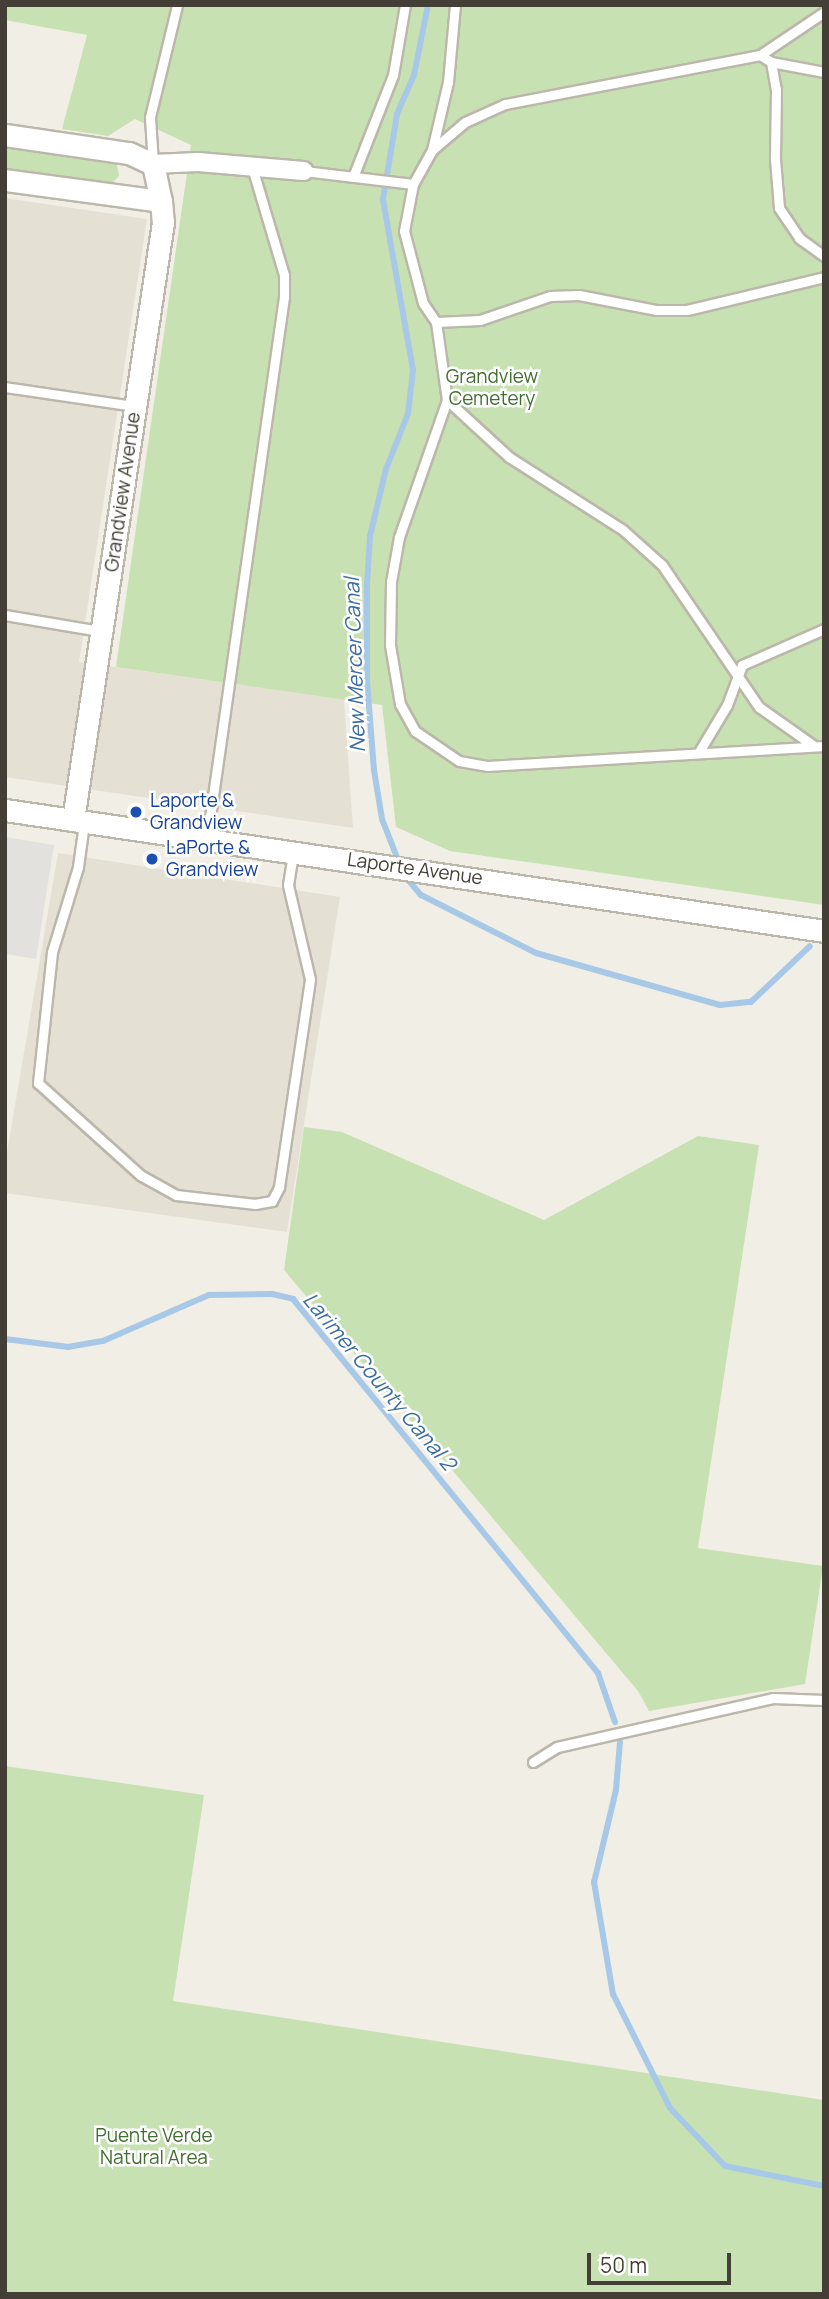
<!DOCTYPE html>
<style>
body{margin:0}
#map{position:relative;width:829px;height:2299px;overflow:hidden;background:#f1eee6;font-family:Manrope,sans-serif}
div>[style]{position:absolute}
.residential>*{inset:0;background:#e4e1d4}
.green>*{inset:0;background:#c8e1b3}
.parking>*{inset:0;background:#e2e1dd}
.stream>*{height:6px;margin:-3px;padding:0 3px;transform-origin:3px;border-radius:3px;background:#a8c8e8}
.roads{filter:drop-shadow(2px 0 #bbb7aa) drop-shadow(-2px 0 #bbb7aa) drop-shadow(0 2px #bbb7aa) drop-shadow(0 -2px #bbb7aa)}
.service>*{height:9px;margin:-4.5px;padding:0 4.5px;transform-origin:4.5px;border-radius:4.5px;background:#fff}
.minor>*{height:18px;margin:-9px;padding:0 9px;transform-origin:9px;border-radius:9px;background:#fff}
.tertiary>*{height:21px;margin:-10.5px;padding:0 10.5px;transform-origin:10.5px;border-radius:10.5px;background:#fff}
.dots>*{width:19px;height:19px;translate:-50% -50%;box-sizing:border-box;border:4px solid #fff;border-radius:50%}
span{translate:-50% -50%;white-space:nowrap;text-align:center;line-height:1.15;-webkit-text-stroke:5px #fff;paint-order:stroke}
.park-label{font-size:19px;color:#426e30}
.street-label{font-size:19px;color:#433f36}
.transit-label{font-size:19px;color:#164399}
.left{translate:0 -50%;text-align:left}
.water-label{font-size:21px;color:#3b6da2;font-style:italic}
.frame{position:absolute;inset:0;border:7px solid #433f36;pointer-events:none}
.scale{position:absolute;left:587px;top:2253px;width:144px;height:32px;box-sizing:border-box;border:4px solid #433f36;border-top:0;padding-left:9px;font-size:21px;line-height:24px;white-space:nowrap;color:#433f36;-webkit-text-stroke:5px #fff;paint-order:stroke}
</style>
<div id="map">
<div class="residential">
<i style="clip-path:polygon(5px 198px,147px 219px,79px 662px,344px 699px,353px 828px,5px 777px)"></i>
<i style="clip-path:polygon(58px 853px,340px 897px,287px 1232px,5px 1193px,5px 1164px)"></i>
</div>
<div class="green">
<i style="clip-path:polygon(5px 5px,824px 5px,824px 905px,450px 851px,396px 827px,382px 705px,116px 667px,191px 145px,135px 119px,108px 136px,62px 129px,87px 35px,5px 20px)"></i>
<i style="clip-path:polygon(5px 145px,111px 161px,117px 165px,119px 176px,110px 185px,5px 170px)"></i>
<i style="clip-path:polygon(304px 1127px,342px 1132px,544px 1220px,698px 1136px,759px 1145px,698px 1548px,823px 1566px,805px 1684px,649px 1711px,638px 1691px,284px 1270px)"></i>
<i style="clip-path:polygon(5px 1766px,204px 1795px,173px 2001px,824px 2100px,824px 2294px,5px 2294px)"></i>
</div>
<div class="parking">
<i style="clip-path:polygon(5px 837px,54px 845px,36px 959px,5px 954px)"></i>
</div>
<div class="stream">
<i style="left:400px;top:865px;width:49px;rotate:-111.4deg"></i>
<i style="left:382px;top:819px;width:50px;rotate:-99.3deg"></i>
<i style="left:374px;top:770px;width:88px;rotate:-94.5deg"></i>
<i style="left:367px;top:682px;width:98px;rotate:-90deg"></i>
<i style="left:367px;top:584px;width:48px;rotate:-86.4deg"></i>
<i style="left:370px;top:536px;width:69px;rotate:-76.6deg"></i>
<i style="left:386px;top:469px;width:59px;rotate:-68.2deg"></i>
<i style="left:408px;top:414px;width:44px;rotate:-83.5deg"></i>
<i style="left:413px;top:370px;width:174px;rotate:-100deg"></i>
<i style="left:383px;top:199px;width:86px;rotate:-80.6deg"></i>
<i style="left:397px;top:114px;width:43px;rotate:-66.4deg"></i>
<i style="left:414px;top:75px;width:71px;rotate:-78.7deg"></i>
<i style="left:404px;top:875px;width:26px;rotate:50deg"></i>
<i style="left:421px;top:895px;width:129px;rotate:26.8deg"></i>
<i style="left:536px;top:953px;width:191px;rotate:15.8deg"></i>
<i style="left:720px;top:1005px;width:31px;rotate:-6deg"></i>
<i style="left:751px;top:1002px;width:81px;rotate:-43.5deg"></i>
<i style="left:5px;top:1339px;width:64px;rotate:7.2deg"></i>
<i style="left:68px;top:1347px;width:36px;rotate:-10deg"></i>
<i style="left:103px;top:1341px;width:116px;rotate:-23.5deg"></i>
<i style="left:209px;top:1295px;width:63px;rotate:-0.9deg"></i>
<i style="left:272px;top:1294px;width:22px;rotate:13deg"></i>
<i style="left:293px;top:1299px;width:483px;rotate:50.8deg"></i>
<i style="left:598px;top:1673px;width:52px;rotate:70.9deg"></i>
<i style="left:620px;top:1742px;width:48px;rotate:94.8deg"></i>
<i style="left:616px;top:1790px;width:95px;rotate:103.4deg"></i>
<i style="left:594px;top:1882px;width:114px;rotate:80.4deg"></i>
<i style="left:613px;top:1994px;width:127px;rotate:63.4deg"></i>
<i style="left:670px;top:2108px;width:80px;rotate:46.5deg"></i>
<i style="left:725px;top:2166px;width:101px;rotate:11.4deg"></i>
</div>
<div class="roads">
<div class="service">
<i style="left:824px;top:12px;width:77px;rotate:146.1deg"></i>
<i style="left:760px;top:55px;width:260px;rotate:169.1deg"></i>
<i style="left:505px;top:104px;width:44px;rotate:155.8deg"></i>
<i style="left:465px;top:122px;width:43px;rotate:139.7deg"></i>
<i style="left:432px;top:150px;width:39px;rotate:119deg"></i>
<i style="left:413px;top:184px;width:48px;rotate:100.8deg"></i>
<i style="left:404px;top:231px;width:74px;rotate:75.2deg"></i>
<i style="left:423px;top:303px;width:23px;rotate:56deg"></i>
<i style="left:436px;top:322px;width:79px;rotate:82deg"></i>
<i style="left:447px;top:400px;width:145px;rotate:109.3deg"></i>
<i style="left:399px;top:537px;width:46px;rotate:100.1deg"></i>
<i style="left:391px;top:582px;width:63px;rotate:90.9deg"></i>
<i style="left:390px;top:645px;width:60px;rotate:80.4deg"></i>
<i style="left:400px;top:704px;width:31px;rotate:61deg"></i>
<i style="left:415px;top:731px;width:53px;rotate:34.3deg"></i>
<i style="left:459px;top:761px;width:28px;rotate:10deg"></i>
<i style="left:487px;top:766px;width:338px;rotate:-3.4deg"></i>
<i style="left:760px;top:55px;width:13px;rotate:32deg"></i>
<i style="left:771px;top:62px;width:27px;rotate:80deg"></i>
<i style="left:776px;top:89px;width:70px;rotate:90.8deg"></i>
<i style="left:775px;top:159px;width:49px;rotate:85.3deg"></i>
<i style="left:779px;top:208px;width:36px;rotate:56deg"></i>
<i style="left:799px;top:238px;width:31px;rotate:36deg"></i>
<i style="left:771px;top:62px;width:54px;rotate:10.7deg"></i>
<i style="left:432px;top:150px;width:70px;rotate:-76.8deg"></i>
<i style="left:448px;top:82px;width:77px;rotate:-84.8deg"></i>
<i style="left:153px;top:164px;width:47px;rotate:-93.7deg"></i>
<i style="left:150px;top:117px;width:115px;rotate:-76.4deg"></i>
<i style="left:304px;top:171px;width:110px;rotate:6.8deg"></i>
<i style="left:353px;top:177px;width:110px;rotate:-68.6deg"></i>
<i style="left:393px;top:75px;width:71px;rotate:-80.3deg"></i>
<i style="left:436px;top:322px;width:44px;rotate:-2.6deg"></i>
<i style="left:480px;top:320px;width:74px;rotate:-18.9deg"></i>
<i style="left:550px;top:296px;width:29px;rotate:-2deg"></i>
<i style="left:579px;top:295px;width:78px;rotate:11deg"></i>
<i style="left:656px;top:310px;width:31px"></i>
<i style="left:687px;top:310px;width:141px;rotate:-13.5deg"></i>
<i style="left:5px;top:387px;width:130px;rotate:8.4deg"></i>
<i style="left:447px;top:400px;width:84px;rotate:42.6deg"></i>
<i style="left:509px;top:457px;width:135px;rotate:32.6deg"></i>
<i style="left:623px;top:530px;width:52px;rotate:41.9deg"></i>
<i style="left:662px;top:565px;width:172px;rotate:55.7deg"></i>
<i style="left:759px;top:707px;width:67px;rotate:35.3deg"></i>
<i style="left:5px;top:615px;width:96px;rotate:9.6deg"></i>
<i style="left:700px;top:750px;width:52px;rotate:-59deg"></i>
<i style="left:727px;top:705px;width:43px;rotate:-69.4deg"></i>
<i style="left:742px;top:665px;width:90px;rotate:-23.7deg"></i>
<i style="left:84px;top:823px;width:44px;rotate:97.8deg"></i>
<i style="left:78px;top:867px;width:89px;rotate:107deg"></i>
<i style="left:52px;top:952px;width:132px;rotate:96.1deg"></i>
<i style="left:38px;top:1083px;width:137px;rotate:42deg"></i>
<i style="left:140px;top:1175px;width:41px;rotate:29.1deg"></i>
<i style="left:176px;top:1195px;width:80px;rotate:6.5deg"></i>
<i style="left:255px;top:1204px;width:17px;rotate:-10deg"></i>
<i style="left:272px;top:1201px;width:16px;rotate:-63deg"></i>
<i style="left:279px;top:1187px;width:210px;rotate:-81.5deg"></i>
<i style="left:310px;top:979px;width:97px;rotate:-103.2deg"></i>
<i style="left:288px;top:885px;width:32px;rotate:-81deg"></i>
<i style="left:207px;top:838px;width:546px;rotate:-81.9deg"></i>
<i style="left:284px;top:297px;width:22px;rotate:-90deg"></i>
<i style="left:284px;top:275px;width:113px;rotate:-106.5deg"></i>
<i style="left:533px;top:1762px;width:28px;rotate:-32deg"></i>
<i style="left:557px;top:1747px;width:221px;rotate:-12.8deg"></i>
<i style="left:773px;top:1698px;width:51px;rotate:2.2deg"></i>
</div>
<div class="minor">
<i style="left:153px;top:164px;width:45px;rotate:-2.5deg"></i>
<i style="left:198px;top:162px;width:106px;rotate:4.9deg"></i>
</div>
<div class="tertiary">
<i style="left:5px;top:135px;width:125px;rotate:8.3deg"></i>
<i style="left:129px;top:153px;width:26px;rotate:25deg"></i>
<i style="left:153px;top:164px;width:38px;rotate:78deg"></i>
<i style="left:161px;top:201px;width:21px;rotate:85deg"></i>
<i style="left:163px;top:222px;width:605px;rotate:98.56deg"></i>
<i style="left:5px;top:180px;width:157px;rotate:7.7deg"></i>
<i style="left:5px;top:810px;width:828px;rotate:8.4deg"></i>
</div>
</div>
<div class="dots">
<i style="left:136px;top:812px;background:#1a4fb4"></i>
<i style="left:152px;top:859px;background:#1a4fb4"></i>
</div>
<div class="park-label">
<span style="left:492px;top:388px">Grandview<br>Cemetery</span>
<span style="left:154px;top:2147px">Puente Verde<br>Natural Area</span>
</div>
<div class="street-label">
<span style="left:123px;top:492px;rotate:-82deg">Grandview Avenue</span>
<span style="left:415px;top:869px;rotate:8deg">Laporte Avenue</span>
</div>
<div class="transit-label">
<span class="left" style="left:150px;top:812px">Laporte &amp;<br>Grandview</span>
<span class="left" style="left:166px;top:859px">LaPorte &amp;<br>Grandview</span>
</div>
<div class="water-label">
<span style="left:354px;top:665px;rotate:-92deg">New Mercer Canal</span>
<span style="left:380px;top:1381px;rotate:50deg">Larimer County Canal 2</span>
</div>
<div class="frame"></div>
<div class="scale">50 m</div>
</div>
